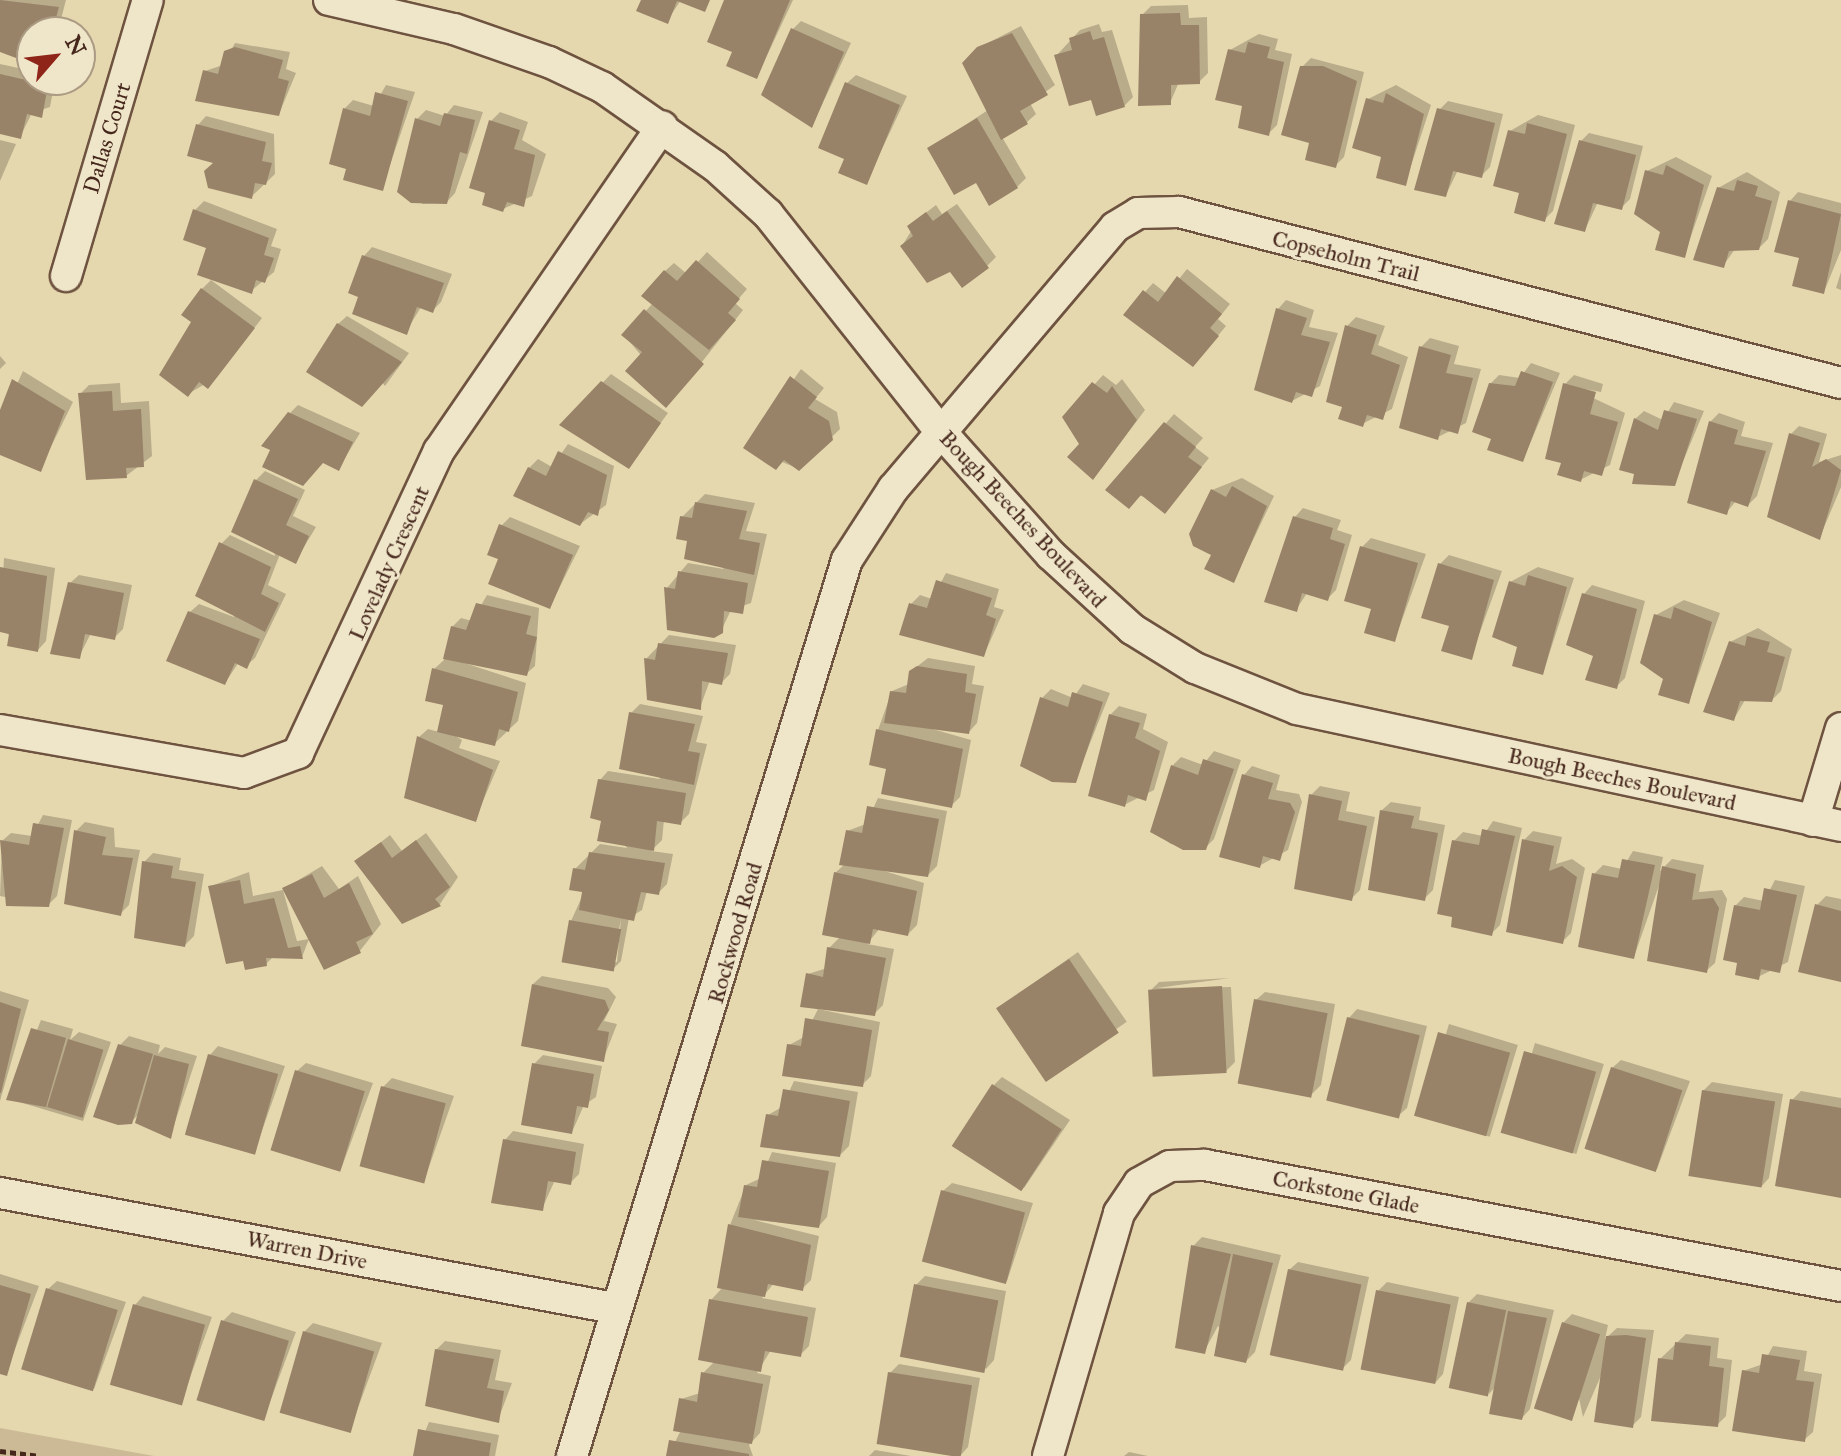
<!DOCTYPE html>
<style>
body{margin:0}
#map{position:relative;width:1841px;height:1456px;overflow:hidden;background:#e6d8ae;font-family:"IM FELL Great Primer",serif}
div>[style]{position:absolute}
.green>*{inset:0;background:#cbba95}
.shadow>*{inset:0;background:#0003;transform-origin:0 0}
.building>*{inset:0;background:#998368;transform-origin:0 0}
.path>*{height:5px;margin-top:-2.5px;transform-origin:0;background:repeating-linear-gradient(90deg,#46271c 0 6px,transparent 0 10px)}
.roads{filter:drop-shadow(2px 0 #6e5340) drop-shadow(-2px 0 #6e5340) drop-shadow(0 2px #6e5340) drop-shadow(0 -2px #6e5340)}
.minor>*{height:30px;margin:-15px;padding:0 15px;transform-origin:15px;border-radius:15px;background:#efe6ca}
span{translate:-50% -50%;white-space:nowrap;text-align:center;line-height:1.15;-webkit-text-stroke:6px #efe6ca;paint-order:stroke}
.street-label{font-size:22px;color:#46271c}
.north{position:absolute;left:16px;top:16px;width:80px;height:80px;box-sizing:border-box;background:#efe6ca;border:2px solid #ab9a84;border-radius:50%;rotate:62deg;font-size:22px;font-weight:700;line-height:32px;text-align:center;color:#46271c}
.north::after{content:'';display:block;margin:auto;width:28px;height:36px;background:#8f2418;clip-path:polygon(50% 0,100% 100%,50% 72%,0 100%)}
</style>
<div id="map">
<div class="green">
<i style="clip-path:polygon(0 1428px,154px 1456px,0 1456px)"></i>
</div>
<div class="shadow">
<i style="clip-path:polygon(0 0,66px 0,59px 27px,69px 32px,32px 32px,32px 60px,0 50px)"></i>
<i style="clip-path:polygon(644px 0,681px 0,667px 21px)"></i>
<i style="clip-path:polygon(726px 0,793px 0,757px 77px,734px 51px)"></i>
<i style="clip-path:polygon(1188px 5px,1189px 18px,1207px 17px,1208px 73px,1199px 82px,1179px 82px,1170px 103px,1142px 15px,1151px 6px)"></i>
<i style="clip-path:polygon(801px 21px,851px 43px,812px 126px,793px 29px)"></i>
<i style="clip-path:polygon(1099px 24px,1102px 32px,1112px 30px,1133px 97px,1124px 106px,1092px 98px,1056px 56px,1080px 30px)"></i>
<i style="clip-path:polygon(1021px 26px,1055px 85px,1030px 103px,1036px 114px,1027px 122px,1002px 137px,1026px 178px,1017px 187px,976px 180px,929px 149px,988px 110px,978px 48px)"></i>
<i style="clip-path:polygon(1259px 34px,1278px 39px,1275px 50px,1292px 54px,1277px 125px,1268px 134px,1230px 50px)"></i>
<i style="clip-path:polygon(235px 43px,290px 52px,286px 69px,296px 73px,279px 114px,205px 71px,223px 65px)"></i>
<i style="clip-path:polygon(1311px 58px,1364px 72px,1344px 157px,1335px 166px,1302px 67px)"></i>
<i style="clip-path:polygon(0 64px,32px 71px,32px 80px,55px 80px,50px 107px,32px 113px,20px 137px,0 132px)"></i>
<i style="clip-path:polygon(856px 75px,907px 96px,866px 183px,846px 158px,847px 83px)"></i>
<i style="clip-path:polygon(386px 85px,415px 92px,382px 188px,349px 167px,344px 109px,353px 100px,374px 106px)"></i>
<i style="clip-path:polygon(1396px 85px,1431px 105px,1405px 184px,1384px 155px,1368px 99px)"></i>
<i style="clip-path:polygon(1448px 101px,1503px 114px,1490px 167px,1481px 176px,1458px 170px,1446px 195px,1439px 110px)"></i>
<i style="clip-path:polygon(454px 105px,483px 112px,455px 193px,446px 203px,423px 204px,399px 191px,417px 119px,426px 110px,445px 116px)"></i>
<i style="clip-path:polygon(500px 112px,528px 122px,522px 140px,546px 154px,532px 196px,503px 209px,488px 192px,491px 121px)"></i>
<i style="clip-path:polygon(1538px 115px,1575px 125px,1553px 211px,1544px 220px,1522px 192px,1510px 131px)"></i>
<i style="clip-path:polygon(206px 116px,274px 134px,275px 174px,251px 197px,198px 125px)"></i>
<i style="clip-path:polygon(1589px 133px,1643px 146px,1630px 199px,1621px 208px,1598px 202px,1585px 230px,1581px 141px)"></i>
<i style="clip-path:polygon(0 140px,16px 144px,0 181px)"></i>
<i style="clip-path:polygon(1676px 157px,1712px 176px,1684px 256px,1663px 232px,1647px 171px)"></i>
<i style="clip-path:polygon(1747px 172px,1780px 192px,1768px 239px,1759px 248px,1735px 249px,1723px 266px,1718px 188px)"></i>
<i style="clip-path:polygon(1798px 192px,1841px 203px,1841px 250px,1824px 292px,1802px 257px,1790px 201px)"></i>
<i style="clip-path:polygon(204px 201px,277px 229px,271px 246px,281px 249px,274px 272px,251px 291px,195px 210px)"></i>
<i style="clip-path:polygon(957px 204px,996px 257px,987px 266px,951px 269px,902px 246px,919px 218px,936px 205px,942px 214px)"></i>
<i style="clip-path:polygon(372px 247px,452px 274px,441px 302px,432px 311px,421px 307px,406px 332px,360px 296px,364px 256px)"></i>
<i style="clip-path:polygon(707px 252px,747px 289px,735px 303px,743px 310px,675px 396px,624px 335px,653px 303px,665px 271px,674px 263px,687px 274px)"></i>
<i style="clip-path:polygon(1187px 269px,1230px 304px,1218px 319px,1226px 326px,1202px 355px,1145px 292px,1153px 283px,1167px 294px)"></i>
<i style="clip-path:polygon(1841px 272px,1841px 290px,1836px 288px)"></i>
<i style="clip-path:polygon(211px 280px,262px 318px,217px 377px,188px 394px,202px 289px)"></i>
<i style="clip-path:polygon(1286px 300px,1314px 310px,1309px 327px,1338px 333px,1320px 386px,1292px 401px,1278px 309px)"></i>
<i style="clip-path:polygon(347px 316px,409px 353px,385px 386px,338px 324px)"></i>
<i style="clip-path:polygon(1356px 317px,1385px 326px,1378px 345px,1408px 357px,1392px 409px,1362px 424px,1345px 406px,1347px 326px)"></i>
<i style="clip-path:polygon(1430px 338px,1459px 346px,1454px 364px,1481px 369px,1466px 423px,1438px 437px,1421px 347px)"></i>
<i style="clip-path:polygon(0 356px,6px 363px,0 369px)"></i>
<i style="clip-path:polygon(1531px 363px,1560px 373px,1523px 460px,1493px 437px,1490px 384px,1499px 375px,1520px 378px)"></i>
<i style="clip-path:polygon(801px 369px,824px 388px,815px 399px,837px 412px,840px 429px,799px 469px,746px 447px)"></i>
<i style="clip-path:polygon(23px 371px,73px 402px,40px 469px,0 453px,0 421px)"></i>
<i style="clip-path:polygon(611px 374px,668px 413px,628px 467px,562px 425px)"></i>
<i style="clip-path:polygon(1103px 375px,1116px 385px,1122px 379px,1145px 410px,1101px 469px,1065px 417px)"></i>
<i style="clip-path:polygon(1574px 375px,1603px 384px,1601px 392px,1568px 386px,1625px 413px,1610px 465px,1580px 480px,1563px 462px,1565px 384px)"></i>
<i style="clip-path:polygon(120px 383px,121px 403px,149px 401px,152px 456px,126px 476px,80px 394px,89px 385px)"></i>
<i style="clip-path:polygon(1674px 402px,1704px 411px,1674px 483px,1635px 419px,1644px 411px,1663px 420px)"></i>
<i style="clip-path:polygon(298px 405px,360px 433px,339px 468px,289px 414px)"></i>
<i style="clip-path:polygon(1719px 413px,1745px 422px,1741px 436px,1773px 443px,1757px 496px,1748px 505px,1736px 501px,1726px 513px,1710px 422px)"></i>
<i style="clip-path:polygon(1174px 414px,1203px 438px,1195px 447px,1209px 458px,1173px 502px,1108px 490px)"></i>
<i style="clip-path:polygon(1799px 426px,1827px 434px,1819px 462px,1841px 455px,1841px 487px,1820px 537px,1791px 434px)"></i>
<i style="clip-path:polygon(568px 444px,614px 466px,606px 505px,580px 524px,529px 468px,538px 459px,552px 467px)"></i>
<i style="clip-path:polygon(265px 471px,305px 490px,293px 516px,316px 527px,295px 562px,280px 554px,268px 585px,286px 594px,255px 658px,246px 666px,239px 662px,225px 683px,190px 612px,199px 604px,234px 617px,221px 544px,230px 535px,275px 556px,256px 480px)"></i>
<i style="clip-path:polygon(1242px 478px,1274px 496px,1234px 580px,1212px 490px)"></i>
<i style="clip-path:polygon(705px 494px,755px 503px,746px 531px,767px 534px,751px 603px,731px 610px,721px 631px,667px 588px,688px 563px,724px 569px,690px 539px,682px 517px)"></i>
<i style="clip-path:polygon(1303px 508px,1341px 520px,1337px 530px,1352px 535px,1336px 590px,1327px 599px,1307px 593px,1296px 610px,1295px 517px)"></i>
<i style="clip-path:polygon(510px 517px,580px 546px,550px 607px,501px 558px,501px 526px)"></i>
<i style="clip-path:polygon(1371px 538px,1426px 554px,1395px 639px,1373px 607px,1362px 547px)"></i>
<i style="clip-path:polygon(1449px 555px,1502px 571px,1471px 657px,1451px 624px,1440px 564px)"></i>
<i style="clip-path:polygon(4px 558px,55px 568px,46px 641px,38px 650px,0 630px)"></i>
<i style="clip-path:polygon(1538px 567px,1574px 578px,1543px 673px,1520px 646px,1510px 582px)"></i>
<i style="clip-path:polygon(946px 573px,999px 589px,994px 607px,1004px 610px,984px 655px,911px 604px,920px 595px,932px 599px)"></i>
<i style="clip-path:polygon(79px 575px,132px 585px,123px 629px,114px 638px,91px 633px,79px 657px,70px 583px)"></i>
<i style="clip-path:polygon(1592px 585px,1645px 601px,1625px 678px,1616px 687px,1595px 654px,1584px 594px)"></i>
<i style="clip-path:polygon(487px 595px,539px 608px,535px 666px,526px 674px,446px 657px,526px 683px,518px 721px,494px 744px,451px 733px,462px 740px,459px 748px,500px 761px,475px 820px,419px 737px,428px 729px,439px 732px,446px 703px,434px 669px,444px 660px,452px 627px,461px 618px,472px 621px)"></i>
<i style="clip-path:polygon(1684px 600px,1720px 613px,1689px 702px,1665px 678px,1656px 615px)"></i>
<i style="clip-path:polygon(1758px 628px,1792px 649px,1781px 691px,1772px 700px,1745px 700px,1734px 719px,1730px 642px)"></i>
<i style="clip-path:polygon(669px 635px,736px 645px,730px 674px,722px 682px,710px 680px,700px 708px,646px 659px)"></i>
<i style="clip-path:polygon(928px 658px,975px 666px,972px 684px,984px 686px,977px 723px,969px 732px,922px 726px,971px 740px,960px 797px,952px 805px,888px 767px,878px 730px,892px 691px,909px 684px,910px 672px)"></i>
<i style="clip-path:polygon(1083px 684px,1110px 693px,1075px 781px,1042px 698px,1051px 689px,1073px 698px)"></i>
<i style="clip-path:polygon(evenodd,640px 704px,703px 716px,696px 742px,707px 744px,689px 814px,680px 823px,664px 820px,662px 840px,651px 851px,673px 854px,667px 884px,658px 893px,647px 891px,642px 910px,629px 918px,621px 961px,612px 970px,571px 921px,585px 890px,575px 869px,600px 844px,627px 848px,603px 819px,600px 780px,608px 771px,660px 779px,631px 713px,640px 704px,621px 919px,617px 962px,613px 962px,621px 919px)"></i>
<i style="clip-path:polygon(1119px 706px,1147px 714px,1143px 729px,1168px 742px,1154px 790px,1124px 805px,1110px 715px)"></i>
<i style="clip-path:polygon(1214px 751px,1241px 760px,1214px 839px,1205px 848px,1171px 844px,1153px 831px,1172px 766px,1181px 757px,1203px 765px)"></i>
<i style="clip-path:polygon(1252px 766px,1280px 775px,1276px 790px,1299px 794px,1302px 802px,1288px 850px,1259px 866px,1244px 775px)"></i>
<i style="clip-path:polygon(1320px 786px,1350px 792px,1346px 811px,1375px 817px,1360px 890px,1351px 899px,1311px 795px)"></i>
<i style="clip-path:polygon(878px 798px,947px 811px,937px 866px,928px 875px,871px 867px,924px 883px,917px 925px,908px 934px,880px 928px,867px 944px,894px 949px,883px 1005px,874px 1014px,808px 974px,827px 968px,829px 948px,841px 936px,835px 873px,845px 864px,847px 831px,866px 824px)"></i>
<i style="clip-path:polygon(1391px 802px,1421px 807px,1419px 820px,1445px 825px,1433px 890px,1424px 899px,1382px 810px)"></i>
<i style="clip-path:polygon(43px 815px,72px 820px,57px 896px,48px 905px,0 896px,2px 841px,11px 833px,32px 836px)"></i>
<i style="clip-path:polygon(1493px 821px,1522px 828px,1500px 925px,1491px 934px,1454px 841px,1463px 832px,1483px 836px)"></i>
<i style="clip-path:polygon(85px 822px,114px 828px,115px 847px,140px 850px,129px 905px,120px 914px,76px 831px)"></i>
<i style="clip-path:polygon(1533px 831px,1562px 837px,1556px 864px,1572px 859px,1585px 868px,1571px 933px,1562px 942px,1524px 840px)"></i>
<i style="clip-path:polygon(426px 833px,458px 877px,440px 904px,403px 922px,357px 861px,390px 835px,402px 851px)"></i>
<i style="clip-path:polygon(1633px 851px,1663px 857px,1660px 871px,1672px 859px,1704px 865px,1699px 892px,1722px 890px,1727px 899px,1715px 963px,1706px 971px,1663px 874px,1634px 957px,1594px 874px,1603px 865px,1622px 869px)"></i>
<i style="clip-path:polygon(153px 853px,181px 858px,179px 870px,204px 874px,194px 936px,185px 945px,144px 862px)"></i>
<i style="clip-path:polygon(322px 866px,339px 889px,358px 876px,381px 924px,359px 952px,285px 888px)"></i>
<i style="clip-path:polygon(249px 872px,253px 896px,283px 890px,297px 941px,309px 939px,302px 957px,274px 956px,266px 964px,211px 886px)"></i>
<i style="clip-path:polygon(1775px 880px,1805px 886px,1788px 962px,1758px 977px,1739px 961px,1735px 906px,1744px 897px,1764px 901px)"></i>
<i style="clip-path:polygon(1826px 896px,1841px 899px,1841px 980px,1817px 905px)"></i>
<i style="left:1078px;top:952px;width:85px;height:97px;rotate:55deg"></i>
<i style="clip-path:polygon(542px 976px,608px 988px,616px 997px,604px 1021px,617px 1024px,603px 1060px,533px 984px)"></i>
<i style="clip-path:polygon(1230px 978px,1157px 988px,1231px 987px,1235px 1062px,1226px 1071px,1150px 991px,1159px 982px)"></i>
<i style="clip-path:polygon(0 991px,29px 1000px,0 1101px)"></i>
<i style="clip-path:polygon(1265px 992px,1335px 1004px,1321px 1085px,1312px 1094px,1256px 1000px)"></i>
<i style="clip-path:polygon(818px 1009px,880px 1022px,871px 1076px,862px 1085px,789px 1045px,804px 1037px)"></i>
<i style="clip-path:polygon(1357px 1009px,1427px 1026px,1407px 1108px,1398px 1116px,1349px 1018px)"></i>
<i style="clip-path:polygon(41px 1020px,73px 1029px,70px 1040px,79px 1032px,111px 1042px,83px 1121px,9px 1099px)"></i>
<i style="left:1449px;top:1024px;width:72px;height:96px;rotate:17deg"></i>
<i style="clip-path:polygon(129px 1036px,160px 1045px,158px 1054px,165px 1047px,197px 1056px,170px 1137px,140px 1113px,131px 1122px,120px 1045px)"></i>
<i style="left:1535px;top:1043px;width:72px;height:94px;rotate:17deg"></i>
<i style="clip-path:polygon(218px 1046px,285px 1066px,254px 1153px,210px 1055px)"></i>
<i style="clip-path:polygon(543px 1055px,602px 1066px,596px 1097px,584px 1105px,572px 1132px,534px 1064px)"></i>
<i style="clip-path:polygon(1621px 1060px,1690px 1081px,1657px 1169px,1612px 1068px)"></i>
<i style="clip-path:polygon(306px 1063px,373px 1083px,341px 1169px,297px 1071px)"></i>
<i style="clip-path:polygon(1002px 1077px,1070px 1120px,1024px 1188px,993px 1086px)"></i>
<i style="clip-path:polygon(392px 1078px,454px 1096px,424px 1181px,383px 1087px)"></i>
<i style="clip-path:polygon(794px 1081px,858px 1092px,849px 1146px,840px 1155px,768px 1115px,782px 1107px)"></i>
<i style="clip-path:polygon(1712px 1082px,1783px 1094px,1769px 1178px,1761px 1187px,1703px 1091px)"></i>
<i style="clip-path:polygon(1801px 1091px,1841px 1098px,1841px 1196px,1792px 1100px)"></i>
<i style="clip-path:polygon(513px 1131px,584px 1144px,579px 1174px,570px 1183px,555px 1180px,542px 1209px,505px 1140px)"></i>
<i style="clip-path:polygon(772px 1152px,836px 1163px,827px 1217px,819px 1226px,754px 1220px,819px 1236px,811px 1280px,802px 1289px,774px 1283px,762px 1298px,816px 1308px,809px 1346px,800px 1355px,771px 1350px,757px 1373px,771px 1376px,760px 1433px,749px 1445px,753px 1456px,668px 1456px,681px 1430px,681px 1399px,700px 1393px,703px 1373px,715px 1361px,711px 1300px,723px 1287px,730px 1225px,746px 1185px,761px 1178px)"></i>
<i style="clip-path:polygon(952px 1183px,1033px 1203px,1007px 1281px,943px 1191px)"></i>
<i style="clip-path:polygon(1202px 1237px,1281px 1255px,1255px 1352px,1246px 1361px,1218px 1326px,1204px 1352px,1193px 1246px)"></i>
<i style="clip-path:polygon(1298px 1262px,1369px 1277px,1351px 1360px,1342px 1369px,1289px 1270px)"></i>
<i style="clip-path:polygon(0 1274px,39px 1286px,6px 1373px,0 1372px)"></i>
<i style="clip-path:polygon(925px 1276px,1006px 1291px,994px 1360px,986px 1369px,916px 1285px)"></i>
<i style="clip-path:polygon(57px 1281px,126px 1302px,94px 1389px,48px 1289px)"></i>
<i style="clip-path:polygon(1387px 1282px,1459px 1297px,1443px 1374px,1435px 1383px,1378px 1291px)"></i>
<i style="clip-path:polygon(1477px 1294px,1554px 1310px,1530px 1409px,1522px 1418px,1496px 1386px,1489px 1394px,1468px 1303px)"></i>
<i style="clip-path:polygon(143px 1296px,212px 1317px,180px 1405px,135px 1305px)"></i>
<i style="clip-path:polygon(232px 1312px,296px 1332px,264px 1418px,223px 1321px)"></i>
<i style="clip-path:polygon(1572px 1314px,1608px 1325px,1605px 1339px,1617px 1328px,1654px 1330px,1641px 1417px,1632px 1426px,1603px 1371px,1583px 1417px,1563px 1323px)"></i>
<i style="clip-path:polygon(313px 1323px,382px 1343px,349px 1432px,304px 1332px)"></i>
<i style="clip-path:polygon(1686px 1334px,1719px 1338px,1717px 1358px,1732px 1360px,1726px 1416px,1717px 1425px,1660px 1359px)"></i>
<i style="clip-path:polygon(445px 1341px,501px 1350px,495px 1380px,512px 1383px,498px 1420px,436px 1350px)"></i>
<i style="clip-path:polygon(1773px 1346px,1807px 1351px,1804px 1371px,1822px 1374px,1813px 1432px,1804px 1440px,1743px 1371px,1763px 1364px)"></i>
<i style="clip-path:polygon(899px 1364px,980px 1378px,968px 1447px,960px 1456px,879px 1442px,890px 1373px)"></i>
<i style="clip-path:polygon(429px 1422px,499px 1435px,495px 1456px,415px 1456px)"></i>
<i style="clip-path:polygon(875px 1450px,911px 1456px,869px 1456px)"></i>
<i style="clip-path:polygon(1129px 1452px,1148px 1456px,1124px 1456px)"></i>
</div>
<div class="building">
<i style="clip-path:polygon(0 0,59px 7px,52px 32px,32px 32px,32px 64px,0 52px)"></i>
<i style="clip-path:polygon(641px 0,710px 0,705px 12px,677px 1px,668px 24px,636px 11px)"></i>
<i style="clip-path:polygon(724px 0,790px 0,757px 79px,726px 66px,732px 52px,707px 42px)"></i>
<i style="clip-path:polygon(1180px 13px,1181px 25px,1199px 25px,1200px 84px,1171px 85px,1171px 105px,1138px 106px,1140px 14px)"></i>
<i style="clip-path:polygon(791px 28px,844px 52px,812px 128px,761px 95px)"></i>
<i style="clip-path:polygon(1090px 31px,1093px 40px,1104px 37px,1125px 107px,1096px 116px,1091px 100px,1069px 106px,1054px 55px,1072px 50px,1069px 38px)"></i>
<i style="clip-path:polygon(1012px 33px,1048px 95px,1020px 111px,1028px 124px,1001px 140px,962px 63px,977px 47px)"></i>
<i style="clip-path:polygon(1248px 42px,1270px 47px,1267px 58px,1284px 62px,1269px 136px,1238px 128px,1242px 106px,1215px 100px,1228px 49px,1245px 53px)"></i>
<i style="clip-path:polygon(235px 47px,283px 60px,278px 78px,289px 81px,279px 116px,195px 101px,203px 70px,218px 74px,224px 51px)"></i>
<i style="clip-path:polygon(1300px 66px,1323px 66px,1357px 81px,1336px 168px,1305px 160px,1309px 143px,1281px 135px)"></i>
<i style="clip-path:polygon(0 74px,48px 85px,42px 118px,27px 114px,21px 139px,0 134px)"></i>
<i style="clip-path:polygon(845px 82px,900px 105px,867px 185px,838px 173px,844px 159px,818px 148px)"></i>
<i style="clip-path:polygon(375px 92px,408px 101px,383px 191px,343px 180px,346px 169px,329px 164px,343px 108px,370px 116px)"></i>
<i style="clip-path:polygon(1386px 93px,1424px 114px,1406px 186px,1376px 178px,1381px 157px,1352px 148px,1366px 98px,1383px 103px)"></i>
<i style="clip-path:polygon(1437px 108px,1495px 123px,1482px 178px,1453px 171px,1446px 197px,1414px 190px)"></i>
<i style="clip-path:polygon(444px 113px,475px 120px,467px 154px,460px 152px,447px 204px,411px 203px,397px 192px,415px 118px,440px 126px)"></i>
<i style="clip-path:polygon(977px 118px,1018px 188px,989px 206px,976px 183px,954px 195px,927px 148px)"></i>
<i style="clip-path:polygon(489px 120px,520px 130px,514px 149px,535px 155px,524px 207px,507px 202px,503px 212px,482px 205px,485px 193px,469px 188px)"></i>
<i style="clip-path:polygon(1527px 123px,1567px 134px,1545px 222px,1514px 213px,1519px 193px,1493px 186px,1508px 130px,1525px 134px)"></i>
<i style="clip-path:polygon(196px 124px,266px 142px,262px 161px,272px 163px,266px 185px,255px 183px,252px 199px,208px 188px,204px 171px,213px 163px,187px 156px)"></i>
<i style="clip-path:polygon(1579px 140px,1636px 155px,1622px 210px,1593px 203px,1585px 232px,1554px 224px)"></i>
<i style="clip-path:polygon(1666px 165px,1704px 185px,1685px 258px,1655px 250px,1660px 232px,1634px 214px,1645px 170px,1663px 175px)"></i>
<i style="clip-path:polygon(1737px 180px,1758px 186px,1755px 196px,1772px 201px,1759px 250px,1729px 251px,1724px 268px,1693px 260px,1717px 187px,1734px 191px)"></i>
<i style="clip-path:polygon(1788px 200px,1841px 214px,1824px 294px,1792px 286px,1799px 258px,1774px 252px)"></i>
<i style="clip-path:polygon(193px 209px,269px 238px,264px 255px,274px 258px,265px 283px,256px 280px,252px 294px,197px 275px,206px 248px,183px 240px)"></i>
<i style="clip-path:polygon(947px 211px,989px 268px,962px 288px,950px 272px,927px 283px,900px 246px,913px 236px,907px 226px,926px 212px,933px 221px)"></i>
<i style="clip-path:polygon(362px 255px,444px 283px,433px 313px,417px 307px,407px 335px,352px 314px,358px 297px,348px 293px)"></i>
<i style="clip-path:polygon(696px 260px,740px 299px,728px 313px,736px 320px,709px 350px,641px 296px,664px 270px,677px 281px)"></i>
<i style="clip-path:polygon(1177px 276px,1222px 314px,1210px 328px,1219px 336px,1193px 367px,1123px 315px,1143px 290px,1158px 302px)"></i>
<i style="clip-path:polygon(201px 288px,255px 328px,208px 389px,199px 382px,188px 397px,159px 375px,191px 322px,181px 315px)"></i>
<i style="clip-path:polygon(1276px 308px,1307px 318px,1301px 335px,1330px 342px,1312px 397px,1296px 392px,1292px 403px,1254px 390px)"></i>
<i style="clip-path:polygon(644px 309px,704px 364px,666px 408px,625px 371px,642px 352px,621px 335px)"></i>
<i style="clip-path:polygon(337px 323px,402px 362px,362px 407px,306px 372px)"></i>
<i style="clip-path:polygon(1345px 325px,1377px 335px,1371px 354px,1400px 365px,1383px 420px,1367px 415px,1363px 427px,1338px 419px,1342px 407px,1326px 402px)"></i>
<i style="clip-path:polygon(1419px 346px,1451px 355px,1446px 373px,1473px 378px,1458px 434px,1441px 429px,1438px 440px,1399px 428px)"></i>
<i style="clip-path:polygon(1521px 371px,1553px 382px,1523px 462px,1487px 450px,1491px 439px,1472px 432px,1489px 383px,1515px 386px)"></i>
<i style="clip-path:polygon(790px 376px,817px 397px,808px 408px,829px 421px,833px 440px,799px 471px,784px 460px,776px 470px,743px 448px)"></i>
<i style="clip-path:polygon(12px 379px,65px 411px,41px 472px,0 455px,0 410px)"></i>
<i style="clip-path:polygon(601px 381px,661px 423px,629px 469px,559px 425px)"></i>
<i style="clip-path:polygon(1092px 382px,1107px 393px,1112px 386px,1137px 420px,1093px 480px,1067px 457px,1079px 444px,1062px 417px)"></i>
<i style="clip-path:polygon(1563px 383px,1596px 392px,1590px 414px,1618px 422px,1602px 476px,1584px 471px,1581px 482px,1557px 475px,1561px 463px,1545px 459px)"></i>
<i style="clip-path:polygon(112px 391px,113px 411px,141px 409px,144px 467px,126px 468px,127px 478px,86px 480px,78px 393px)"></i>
<i style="clip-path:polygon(1664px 410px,1697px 419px,1675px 486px,1632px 484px,1634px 474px,1619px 470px,1634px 418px,1658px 430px)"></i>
<i style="clip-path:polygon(288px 412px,353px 442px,339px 471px,323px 463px,303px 486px,262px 467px,270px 450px,261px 446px)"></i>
<i style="clip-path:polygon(1709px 421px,1738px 430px,1734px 444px,1766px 451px,1748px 507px,1731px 501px,1727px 515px,1687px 503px)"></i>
<i style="clip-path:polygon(1164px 422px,1196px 447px,1188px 457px,1202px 467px,1165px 514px,1141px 495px,1129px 509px,1105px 490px)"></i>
<i style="clip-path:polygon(1789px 433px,1820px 443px,1812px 467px,1826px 459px,1841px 470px,1820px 540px,1767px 517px)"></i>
<i style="clip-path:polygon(558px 451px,607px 475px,598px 516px,588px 512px,580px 526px,513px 496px,528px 467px,546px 476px)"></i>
<i style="clip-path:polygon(254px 479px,298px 499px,286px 525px,309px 536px,296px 564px,231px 532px)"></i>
<i style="clip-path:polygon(1232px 486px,1267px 506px,1234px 583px,1204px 569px,1211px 555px,1193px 546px,1189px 534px,1211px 489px,1226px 497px)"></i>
<i style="clip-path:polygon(695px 502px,747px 511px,739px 539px,760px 543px,754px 575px,684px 559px,687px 541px,676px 539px,680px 516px,692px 518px)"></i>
<i style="clip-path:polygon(1293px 516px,1333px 528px,1330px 539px,1345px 544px,1328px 601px,1302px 593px,1297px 612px,1264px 602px)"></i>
<i style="clip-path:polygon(499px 524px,573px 555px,550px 609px,488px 584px,498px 559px,487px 555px)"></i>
<i style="clip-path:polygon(219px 542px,271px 567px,261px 594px,279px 603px,265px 632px,195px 596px)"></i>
<i style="clip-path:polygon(1360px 546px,1418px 563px,1395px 642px,1364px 633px,1371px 609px,1344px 601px)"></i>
<i style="clip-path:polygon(1438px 563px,1494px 580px,1472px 660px,1441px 651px,1449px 626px,1421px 618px)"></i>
<i style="clip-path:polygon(0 567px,47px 576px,38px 652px,7px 646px,9px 634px,0 632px)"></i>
<i style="clip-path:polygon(678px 571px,748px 583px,743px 614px,724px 611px,723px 633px,714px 638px,667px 630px,664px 587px,675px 589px)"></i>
<i style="clip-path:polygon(1528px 575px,1567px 587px,1543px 675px,1512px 666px,1517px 647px,1492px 637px,1509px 581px,1525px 586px)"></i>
<i style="clip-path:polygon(936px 580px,992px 598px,986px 615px,996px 619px,984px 657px,899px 635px,909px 603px,927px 608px)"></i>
<i style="clip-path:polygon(68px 582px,124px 593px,115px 640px,85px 634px,80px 659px,50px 654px)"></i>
<i style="clip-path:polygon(1582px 593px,1637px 609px,1617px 689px,1585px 680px,1593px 656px,1566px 645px)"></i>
<i style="clip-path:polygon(476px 603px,531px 616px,526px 634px,537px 637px,527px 676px,443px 659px,451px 626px,466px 630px)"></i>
<i style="clip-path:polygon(1674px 607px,1712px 622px,1689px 704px,1658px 695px,1663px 679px,1640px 663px,1654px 614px,1671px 619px)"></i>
<i style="clip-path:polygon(188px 611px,260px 639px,247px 669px,235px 663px,225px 685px,166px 661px)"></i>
<i style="clip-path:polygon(1747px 636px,1770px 642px,1767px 652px,1785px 657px,1772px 702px,1740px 701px,1734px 721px,1703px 712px,1729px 641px,1745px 646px)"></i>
<i style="clip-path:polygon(658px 643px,728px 653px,722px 685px,702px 681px,701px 710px,647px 700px,644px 658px,655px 660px)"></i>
<i style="clip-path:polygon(917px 666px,967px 674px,965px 692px,976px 694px,969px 734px,884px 723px,890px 691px,906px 693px,909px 671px)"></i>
<i style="clip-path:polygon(432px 668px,518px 692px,509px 732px,499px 729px,495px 746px,437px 732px,443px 705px,425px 701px)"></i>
<i style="clip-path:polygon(1072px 692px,1103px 702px,1076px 783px,1052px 782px,1020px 766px,1040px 697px,1068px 707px)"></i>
<i style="clip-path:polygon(629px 712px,695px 724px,688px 751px,700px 753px,694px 785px,619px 769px)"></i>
<i style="clip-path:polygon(1109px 714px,1140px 723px,1135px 738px,1160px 751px,1146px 801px,1128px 795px,1125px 807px,1088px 796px)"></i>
<i style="clip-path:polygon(876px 729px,963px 749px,952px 808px,881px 794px,886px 769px,869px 765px)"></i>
<i style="clip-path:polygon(417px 736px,493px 770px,476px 822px,404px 798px)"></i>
<i style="clip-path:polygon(1203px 759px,1234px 769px,1206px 850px,1183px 850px,1150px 832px,1171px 765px,1198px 775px)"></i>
<i style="clip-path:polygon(1242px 774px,1273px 783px,1268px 799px,1290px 803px,1295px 812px,1280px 861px,1263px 856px,1260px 868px,1219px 857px)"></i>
<i style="clip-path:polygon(598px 779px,686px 793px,681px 825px,657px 821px,654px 851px,597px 841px,601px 821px,590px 818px)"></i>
<i style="clip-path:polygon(1309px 794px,1342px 801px,1338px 820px,1367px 826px,1352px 901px,1294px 889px)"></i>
<i style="clip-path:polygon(867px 806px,939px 819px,928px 877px,839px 865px,846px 830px,862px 833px)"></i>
<i style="clip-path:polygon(1380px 810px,1414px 816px,1411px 828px,1438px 833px,1425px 901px,1368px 890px)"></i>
<i style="clip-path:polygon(33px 823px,64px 828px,49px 907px,6px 906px,0 840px,29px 845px)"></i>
<i style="clip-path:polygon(1482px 829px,1515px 836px,1492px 936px,1451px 927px,1452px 917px,1437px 914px,1452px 840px,1479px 845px)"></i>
<i style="clip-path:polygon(74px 830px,106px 837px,102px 855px,133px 858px,121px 916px,64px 904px)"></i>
<i style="clip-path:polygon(1522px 839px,1554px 846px,1549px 871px,1562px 866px,1577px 877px,1563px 944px,1506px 932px)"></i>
<i style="clip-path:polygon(416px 840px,450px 887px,435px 899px,441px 906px,402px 924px,354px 861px,381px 842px,392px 858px)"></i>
<i style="clip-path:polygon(589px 852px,665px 863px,659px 895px,641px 892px,634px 921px,579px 910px,582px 892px,569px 890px,573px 868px,585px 870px)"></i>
<i style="clip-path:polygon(1622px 859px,1655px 865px,1634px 959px,1578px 947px,1592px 873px,1618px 878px)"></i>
<i style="clip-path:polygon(142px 861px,173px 866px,171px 878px,196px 882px,185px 947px,134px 938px)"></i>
<i style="clip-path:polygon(1662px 866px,1696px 874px,1692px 900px,1713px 898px,1719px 908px,1707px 973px,1647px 961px)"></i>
<i style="clip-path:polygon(834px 872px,917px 891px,908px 936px,873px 929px,870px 944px,822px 935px)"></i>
<i style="clip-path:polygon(312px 874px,324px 898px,349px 883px,373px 934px,356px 942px,361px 953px,324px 970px,282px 888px)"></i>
<i style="clip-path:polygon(240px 880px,244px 904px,274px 898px,288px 948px,300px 946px,303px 959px,266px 958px,267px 966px,245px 970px,243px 961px,226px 964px,208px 886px)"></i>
<i style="clip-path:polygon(1764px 888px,1797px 895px,1780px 973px,1761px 969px,1759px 980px,1735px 975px,1737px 963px,1723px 960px,1734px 905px,1760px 910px)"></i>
<i style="clip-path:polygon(1815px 904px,1841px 911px,1841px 982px,1798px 972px)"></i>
<i style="left:569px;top:920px;width:53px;height:43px;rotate:10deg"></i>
<i style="clip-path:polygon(827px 947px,886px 958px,875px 1016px,800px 1007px,806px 973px,823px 977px)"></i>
<i style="left:1069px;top:959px;width:89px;height:88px;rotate:56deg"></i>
<i style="clip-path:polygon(532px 984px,605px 1000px,609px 1010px,597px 1030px,609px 1032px,604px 1062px,521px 1046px)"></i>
<i style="left:1222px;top:986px;width:87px;height:74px;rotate:87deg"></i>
<i style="left:1254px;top:999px;width:75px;height:86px;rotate:11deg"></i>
<i style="clip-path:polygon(0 1002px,21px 1009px,1px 1093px,0 1093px)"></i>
<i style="left:1347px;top:1017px;width:75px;height:86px;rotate:14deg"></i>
<i style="clip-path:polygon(805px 1018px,872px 1030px,863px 1087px,782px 1076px,787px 1044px,801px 1046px)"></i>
<i style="clip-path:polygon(31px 1028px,66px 1038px,46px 1107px,6px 1100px)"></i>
<i style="left:1438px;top:1032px;width:75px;height:87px;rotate:16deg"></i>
<i style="left:68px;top:1039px;width:37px;height:71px;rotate:17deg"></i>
<i style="clip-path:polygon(118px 1044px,153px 1054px,132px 1124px,118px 1125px,93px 1117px)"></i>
<i style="left:1524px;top:1051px;width:75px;height:85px;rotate:16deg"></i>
<i style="left:208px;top:1054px;width:73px;height:84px;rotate:16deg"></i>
<i style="clip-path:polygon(154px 1055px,189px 1064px,171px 1139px,135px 1123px)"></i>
<i style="clip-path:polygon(532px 1063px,594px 1074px,588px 1108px,577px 1106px,572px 1134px,521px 1125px)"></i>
<i style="left:1611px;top:1067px;width:75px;height:86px;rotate:18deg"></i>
<i style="left:295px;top:1070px;width:73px;height:84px;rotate:17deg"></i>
<i style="left:992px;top:1084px;width:83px;height:74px;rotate:33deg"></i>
<i style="left:381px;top:1086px;width:67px;height:83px;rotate:15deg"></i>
<i style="clip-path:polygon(783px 1089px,850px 1101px,840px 1157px,760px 1147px,766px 1114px,778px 1116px)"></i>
<i style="left:1702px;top:1090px;width:74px;height:87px;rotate:9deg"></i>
<i style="clip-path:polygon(1790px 1099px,1841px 1108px,1841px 1198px,1775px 1186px)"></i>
<i style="clip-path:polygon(503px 1139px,576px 1152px,571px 1185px,548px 1181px,543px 1211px,491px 1203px)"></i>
<i style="clip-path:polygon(762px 1160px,829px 1171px,819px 1228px,738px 1217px,744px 1185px,757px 1187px)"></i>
<i style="left:941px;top:1190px;width:87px;height:74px;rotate:15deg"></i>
<i style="clip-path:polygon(728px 1224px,811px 1245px,803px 1291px,768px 1284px,765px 1297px,717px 1288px)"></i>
<i style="clip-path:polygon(1191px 1245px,1231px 1254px,1205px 1354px,1175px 1348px)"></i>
<i style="clip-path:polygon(1233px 1254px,1273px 1263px,1246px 1363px,1214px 1356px)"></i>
<i style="left:1288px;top:1269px;width:75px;height:88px;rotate:12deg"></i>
<i style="left:914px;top:1284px;width:86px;height:74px;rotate:11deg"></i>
<i style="clip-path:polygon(0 1285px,31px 1294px,7px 1376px,0 1374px)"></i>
<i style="left:46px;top:1288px;width:75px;height:85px;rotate:17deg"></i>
<i style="left:1376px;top:1290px;width:76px;height:81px;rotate:11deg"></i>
<i style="clip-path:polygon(709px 1299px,808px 1317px,801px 1357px,765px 1351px,761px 1372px,698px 1360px)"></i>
<i style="left:1467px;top:1302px;width:40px;height:88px;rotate:12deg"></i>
<i style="left:133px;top:1304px;width:75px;height:84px;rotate:16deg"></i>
<i style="clip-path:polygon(1508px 1311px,1547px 1318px,1522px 1420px,1489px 1414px)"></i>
<i style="left:221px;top:1320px;width:71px;height:84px;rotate:17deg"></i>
<i style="left:1562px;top:1322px;width:40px;height:91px;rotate:18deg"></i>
<i style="left:303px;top:1331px;width:74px;height:85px;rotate:16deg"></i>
<i style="clip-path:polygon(1626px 1335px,1646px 1338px,1633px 1428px,1594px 1422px,1606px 1336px)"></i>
<i style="clip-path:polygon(1675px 1342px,1711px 1346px,1709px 1366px,1724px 1368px,1718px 1427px,1651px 1421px,1658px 1358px,1673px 1360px)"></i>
<i style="clip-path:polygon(435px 1349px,494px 1359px,487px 1388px,504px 1391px,499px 1423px,425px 1406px)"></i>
<i style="clip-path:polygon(1762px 1354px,1800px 1360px,1796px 1380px,1814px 1382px,1805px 1442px,1732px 1431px,1742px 1370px,1759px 1373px)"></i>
<i style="clip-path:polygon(701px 1372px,763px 1384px,752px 1444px,673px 1431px,679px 1398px,697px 1402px)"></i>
<i style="left:888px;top:1372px;width:85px;height:73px;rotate:9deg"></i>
<i style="clip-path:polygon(418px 1429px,491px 1443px,489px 1456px,413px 1456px)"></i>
<i style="clip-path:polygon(669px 1440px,749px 1454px,749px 1456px,666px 1456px)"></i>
</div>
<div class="path">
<i style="left:0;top:1451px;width:38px;rotate:7deg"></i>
</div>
<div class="roads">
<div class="minor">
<i style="left:329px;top:0;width:128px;rotate:13.1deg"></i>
<i style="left:454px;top:29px;width:101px;rotate:19.2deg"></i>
<i style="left:549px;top:62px;width:59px;rotate:25.3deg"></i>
<i style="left:602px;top:87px;width:138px;rotate:35deg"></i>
<i style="left:715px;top:166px;width:72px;rotate:42.2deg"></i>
<i style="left:768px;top:214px;width:278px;rotate:51.6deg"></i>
<i style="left:941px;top:432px;width:165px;rotate:48.2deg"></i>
<i style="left:1051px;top:555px;width:110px;rotate:42.4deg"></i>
<i style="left:1132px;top:629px;width:74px;rotate:31.8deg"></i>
<i style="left:1195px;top:668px;width:110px;rotate:21.9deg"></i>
<i style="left:1297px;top:709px;width:556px;rotate:12.14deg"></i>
<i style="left:66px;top:276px;width:288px;rotate:-73.5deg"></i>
<i style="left:0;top:730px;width:248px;rotate:10deg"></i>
<i style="left:244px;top:773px;width:58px;rotate:-20.3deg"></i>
<i style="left:298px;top:753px;width:333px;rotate:-65deg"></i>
<i style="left:439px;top:451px;width:394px;rotate:-55.5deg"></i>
<i style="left:1813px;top:821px;width:97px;rotate:-73.2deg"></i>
<i style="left:0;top:1193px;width:625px;rotate:10.61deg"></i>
<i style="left:572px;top:1456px;width:937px;rotate:-72.94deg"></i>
<i style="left:847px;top:560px;width:85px;rotate:-57.1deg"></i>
<i style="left:893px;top:489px;width:343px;rotate:-49.7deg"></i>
<i style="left:1115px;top:227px;width:27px;rotate:-31deg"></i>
<i style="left:1138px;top:213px;width:41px;rotate:-1.4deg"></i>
<i style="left:1179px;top:212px;width:684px;rotate:14.48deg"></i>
<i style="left:1048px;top:1456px;width:253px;rotate:-73.7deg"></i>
<i style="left:1119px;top:1213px;width:36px;rotate:-56deg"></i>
<i style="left:1139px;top:1183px;width:35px;rotate:-29deg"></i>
<i style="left:1170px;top:1166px;width:35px;rotate:-2deg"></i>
<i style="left:1205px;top:1165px;width:647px;rotate:10.77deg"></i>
</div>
</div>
<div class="street-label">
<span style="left:107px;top:138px;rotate:-73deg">Dallas Court</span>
<span style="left:1346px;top:256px;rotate:14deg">Copseholm Trail</span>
<span style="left:1023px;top:519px;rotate:47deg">Bough Beeches Boulevard</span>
<span style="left:389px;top:563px;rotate:-66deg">Lovelady Crescent</span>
<span style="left:1622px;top:779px;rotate:12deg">Bough Beeches Boulevard</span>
<span style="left:735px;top:933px;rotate:-74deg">Rockwood Road</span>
<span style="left:1346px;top:1192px;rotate:11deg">Corkstone Glade</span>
<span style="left:307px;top:1250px;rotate:11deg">Warren Drive</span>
</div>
<div class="north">N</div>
</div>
